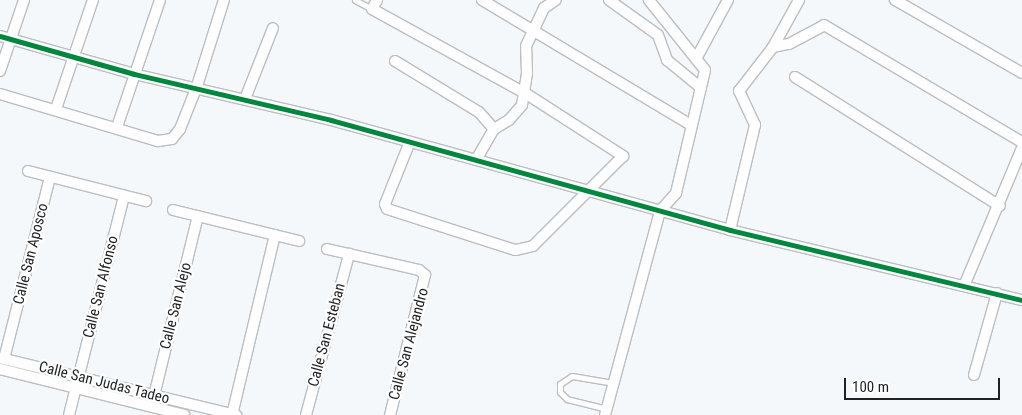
<!DOCTYPE html>
<style>
body{margin:0}
#map{position:relative;width:1022px;height:415px;overflow:hidden;background:#f5f8fa;font-family:"Roboto Condensed",sans-serif}
div>[style]{position:absolute}
.roads{filter:drop-shadow(1px 0 #bcbec0) drop-shadow(-1px 0 #bcbec0) drop-shadow(0 1px #bcbec0) drop-shadow(0 -1px #bcbec0)}
.lane>*{height:5px;margin:-2.5px;padding:0 2.5px;transform-origin:2.5px;border-radius:2.5px;background:#fefefe}
.street>*{height:10px;margin:-5px;padding:0 5px;transform-origin:5px;border-radius:5px;background:#fefefe}
.cycleway>*{height:5px;margin:-2.5px;padding:0 2.5px;transform-origin:2.5px;border-radius:2.5px;background:#00873e}
span{translate:-50% -50%;white-space:nowrap;text-align:center;line-height:1.15;-webkit-text-stroke:4.5px #fff;paint-order:stroke}
.street-label{font-size:15px;color:#1f2122}
.scale{position:absolute;left:844px;top:378px;width:156px;height:22px;box-sizing:border-box;border:2px solid #1f2122;border-top:0;padding-left:6px;font-size:15px;line-height:18px;white-space:nowrap;color:#1f2122;-webkit-text-stroke:4px #fff;paint-order:stroke}
</style>
<div id="map">
<div class="roads">
<div class="lane">
<i style="left:355px;top:0;width:19px;rotate:28deg"></i>
<i style="left:607px;top:409px;width:41px;rotate:-166deg"></i>
<i style="left:567px;top:399px;width:10px;rotate:-135deg"></i>
<i style="left:560px;top:392px;width:8px;rotate:-90deg"></i>
<i style="left:560px;top:384px;width:14px;rotate:-34deg"></i>
<i style="left:572px;top:376px;width:43px;rotate:9.5deg"></i>
</div>
<div class="street">
<i style="left:377px;top:0;width:10px;rotate:119deg"></i>
<i style="left:372px;top:9px;width:175px;rotate:28.8deg"></i>
<i style="left:525px;top:93px;width:117px;rotate:32.7deg"></i>
<i style="left:623px;top:156px;width:127px;rotate:135deg"></i>
<i style="left:533px;top:246px;width:18px;rotate:167deg"></i>
<i style="left:515px;top:250px;width:134px;rotate:-162.2deg"></i>
<i style="left:387px;top:209px;width:5px;rotate:-112deg"></i>
<i style="left:385px;top:204px;width:65px;rotate:-68.2deg"></i>
<i style="left:482px;top:0;width:244px;rotate:30.9deg"></i>
<i style="left:609px;top:0;width:60px;rotate:35.5deg"></i>
<i style="left:658px;top:35px;width:27px;rotate:70deg"></i>
<i style="left:667px;top:60px;width:44px;rotate:39.5deg"></i>
<i style="left:895px;top:0;width:146px;rotate:29.9deg"></i>
<i style="left:0;top:36px;width:139px;rotate:15.8deg"></i>
<i style="left:134px;top:74px;width:202px;rotate:13.1deg"></i>
<i style="left:331px;top:120px;width:414px;rotate:15.4deg"></i>
<i style="left:730px;top:230px;width:300px;rotate:13.5deg"></i>
<i style="left:773px;top:47px;width:16px;rotate:-11deg"></i>
<i style="left:789px;top:44px;width:40px;rotate:-28deg"></i>
<i style="left:824px;top:25px;width:230px;rotate:30.6deg"></i>
<i style="left:697px;top:57px;width:65px;rotate:-61.5deg"></i>
<i style="left:395px;top:61px;width:98px;rotate:31.3deg"></i>
<i style="left:479px;top:112px;width:23px;rotate:49deg"></i>
<i style="left:494px;top:129px;width:17px;rotate:-31deg"></i>
<i style="left:509px;top:120px;width:20px;rotate:-49deg"></i>
<i style="left:522px;top:105px;width:32px;rotate:-81deg"></i>
<i style="left:527px;top:73px;width:27px;rotate:-92deg"></i>
<i style="left:526px;top:46px;width:42px;rotate:-64.7deg"></i>
<i style="left:544px;top:8px;width:14px;rotate:-34deg"></i>
<i style="left:0;top:71px;width:75px;rotate:-71.3deg"></i>
<i style="left:795px;top:77px;width:242px;rotate:32.2deg"></i>
<i style="left:0;top:94px;width:165px;rotate:16.6deg"></i>
<i style="left:158px;top:141px;width:14px;rotate:-8deg"></i>
<i style="left:172px;top:139px;width:13px;rotate:-51deg"></i>
<i style="left:180px;top:129px;width:46px;rotate:-68.4deg"></i>
<i style="left:197px;top:86px;width:90px;rotate:-72.6deg"></i>
<i style="left:245px;top:99px;width:76px;rotate:-68.5deg"></i>
<i style="left:56px;top:109px;width:115px;rotate:-71.3deg"></i>
<i style="left:117px;top:127px;width:134px;rotate:-71.3deg"></i>
<i style="left:476px;top:160px;width:36px;rotate:-60deg"></i>
<i style="left:28px;top:171px;width:122px;rotate:14.3deg"></i>
<i style="left:173px;top:210px;width:130px;rotate:13.8deg"></i>
<i style="left:730px;top:230px;width:108px;rotate:-76.6deg"></i>
<i style="left:755px;top:125px;width:38px;rotate:-115deg"></i>
<i style="left:739px;top:91px;width:56px;rotate:-52.3deg"></i>
<i style="left:773px;top:47px;width:54px;rotate:-61deg"></i>
<i style="left:327px;top:249px;width:94px;rotate:12.9deg"></i>
<i style="left:419px;top:270px;width:8px;rotate:40deg"></i>
<i style="left:425px;top:275px;width:144px;rotate:104deg"></i>
<i style="left:964px;top:286px;width:150px;rotate:-67.2deg"></i>
<i style="left:0;top:358px;width:243px;rotate:13.6deg"></i>
<i style="left:4px;top:359px;width:188px;rotate:-75.8deg"></i>
<i style="left:0;top:369px;width:190px;rotate:14deg"></i>
<i style="left:974px;top:375px;width:85px;rotate:-74.3deg"></i>
<i style="left:154px;top:396px;width:185px;rotate:-76.3deg"></i>
<i style="left:69px;top:415px;width:226px;rotate:-75.9deg"></i>
<i style="left:232px;top:415px;width:185px;rotate:-76.6deg"></i>
<i style="left:306px;top:415px;width:167px;rotate:-75deg"></i>
<i style="left:605px;top:415px;width:211px;rotate:-74.9deg"></i>
<i style="left:660px;top:211px;width:24px;rotate:-48deg"></i>
<i style="left:676px;top:193px;width:126px;rotate:-76.7deg"></i>
<i style="left:705px;top:70px;width:90px;rotate:-128.7deg"></i>
</div>
</div>
<div class="cycleway">
<i style="left:0;top:36px;width:139px;rotate:15.8deg"></i>
<i style="left:134px;top:74px;width:202px;rotate:13.1deg"></i>
<i style="left:331px;top:120px;width:414px;rotate:15.4deg"></i>
<i style="left:730px;top:230px;width:300px;rotate:13.5deg"></i>
</div>
<div class="street-label">
<span style="left:31px;top:254px;rotate:-76deg">Calle San Aposco</span>
<span style="left:101px;top:287px;rotate:-76deg">Calle San Alfonso</span>
<span style="left:176px;top:306px;rotate:-76deg">Calle San Alejo</span>
<span style="left:327px;top:335px;rotate:-75deg">Calle San Esteban</span>
<span style="left:409px;top:344px;rotate:-75deg">Calle San Alejandro</span>
<span style="left:104px;top:383px;rotate:14deg">Calle San Judas Tadeo</span>
</div>
<div class="scale">100 m</div>
</div>
